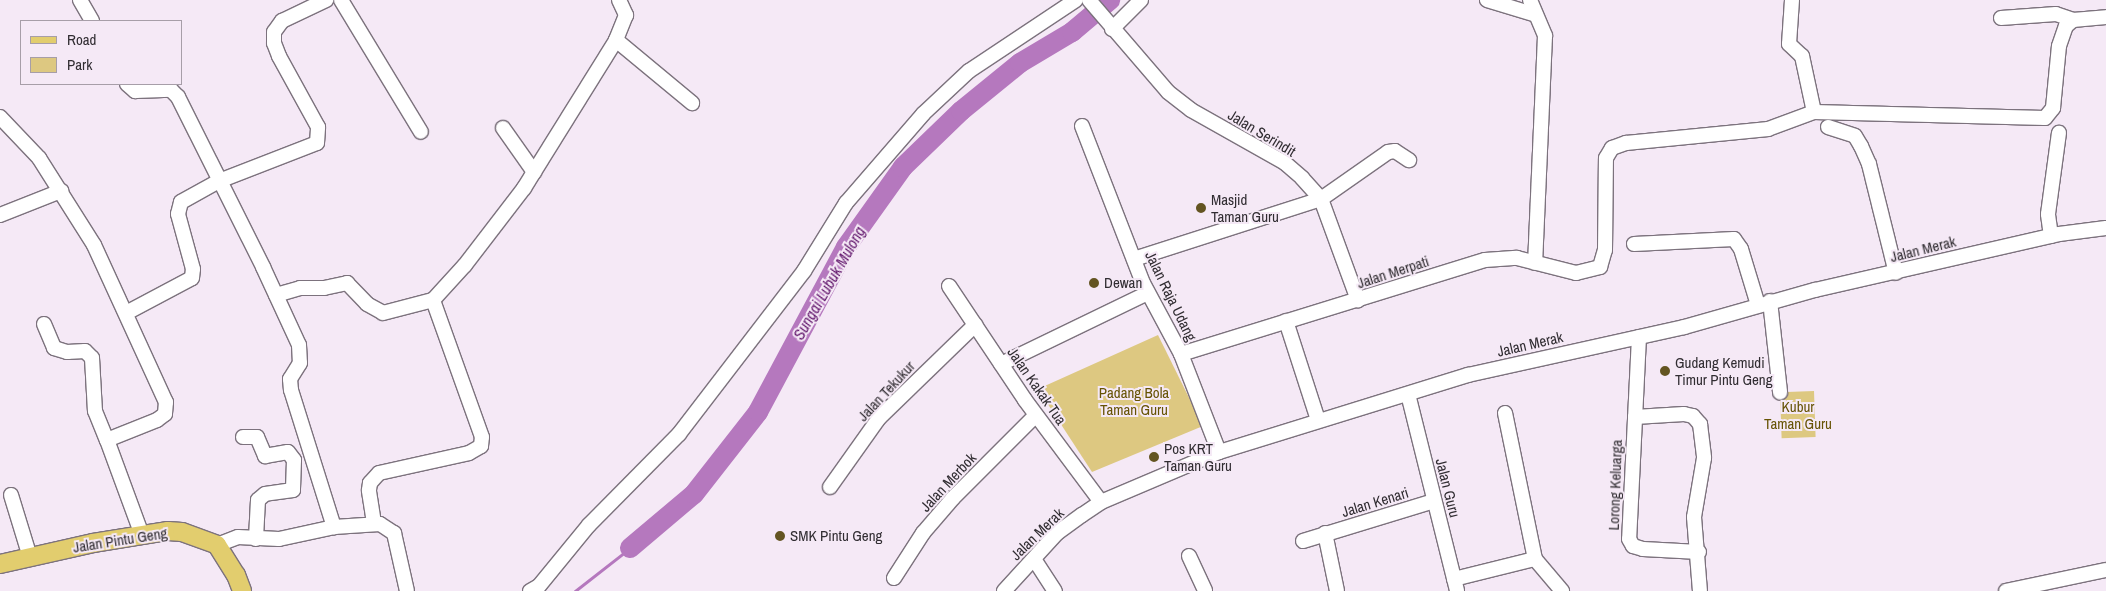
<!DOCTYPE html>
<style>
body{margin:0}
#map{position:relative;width:2106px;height:591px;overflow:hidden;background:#f5e9f6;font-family:"Archivo Narrow",sans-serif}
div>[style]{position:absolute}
.green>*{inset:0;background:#ddc881;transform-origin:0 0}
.stream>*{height:3px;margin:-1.5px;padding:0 1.5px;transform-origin:1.5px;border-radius:1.5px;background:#b578be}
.river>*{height:20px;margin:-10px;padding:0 10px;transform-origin:10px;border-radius:10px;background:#b578be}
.roads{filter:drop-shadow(1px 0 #7c727d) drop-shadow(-1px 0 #7c727d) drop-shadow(0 1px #7c727d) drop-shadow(0 -1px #7c727d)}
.minor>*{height:14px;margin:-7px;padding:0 7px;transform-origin:7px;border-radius:7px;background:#fff}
.major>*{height:18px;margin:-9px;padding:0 9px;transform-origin:9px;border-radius:9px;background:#e2cd6e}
.dots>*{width:14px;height:14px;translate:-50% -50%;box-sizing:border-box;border:2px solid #f5e9f6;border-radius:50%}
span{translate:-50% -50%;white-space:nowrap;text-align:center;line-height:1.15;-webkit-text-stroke:4px #f5e9f6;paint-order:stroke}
.street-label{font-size:15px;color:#312d32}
.poi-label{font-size:15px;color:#312d32}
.left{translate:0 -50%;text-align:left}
.park-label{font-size:15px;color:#665304}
.water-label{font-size:16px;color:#61166c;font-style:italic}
.legend{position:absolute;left:20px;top:20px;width:162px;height:65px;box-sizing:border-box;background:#f5e9f6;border:1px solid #a79ea8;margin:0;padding:6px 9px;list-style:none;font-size:15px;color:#312d32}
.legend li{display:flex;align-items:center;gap:10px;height:25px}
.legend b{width:25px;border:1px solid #a79ea8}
</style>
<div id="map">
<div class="green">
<i style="clip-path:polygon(1158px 335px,1203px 426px,1092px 472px,1038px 389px)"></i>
<i style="left:1814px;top:391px;width:46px;height:34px;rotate:88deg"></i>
</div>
<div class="stream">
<i style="left:575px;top:591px;width:70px;rotate:-38deg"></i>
</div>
<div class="river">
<i style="left:630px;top:548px;width:84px;rotate:-40.2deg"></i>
<i style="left:694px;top:494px;width:104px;rotate:-52deg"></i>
<i style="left:758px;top:412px;width:187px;rotate:-61.9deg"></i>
<i style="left:846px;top:247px;width:98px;rotate:-54.5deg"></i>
<i style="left:903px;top:167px;width:81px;rotate:-44deg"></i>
<i style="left:961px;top:111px;width:76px;rotate:-39.1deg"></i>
<i style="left:1020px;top:63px;width:61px;rotate:-30.8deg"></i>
<i style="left:1072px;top:32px;width:50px;rotate:-40.1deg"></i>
</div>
<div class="roads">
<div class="minor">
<i style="left:80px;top:0;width:24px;rotate:60deg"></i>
<i style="left:341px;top:0;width:154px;rotate:58.8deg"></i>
<i style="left:619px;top:0;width:17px;rotate:65deg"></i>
<i style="left:626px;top:15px;width:27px;rotate:112deg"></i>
<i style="left:616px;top:40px;width:99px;rotate:39.7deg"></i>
<i style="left:1089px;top:0;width:121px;rotate:49.3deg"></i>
<i style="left:1168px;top:92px;width:29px;rotate:38deg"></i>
<i style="left:1191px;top:110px;width:108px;rotate:29.4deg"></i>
<i style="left:1285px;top:163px;width:23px;rotate:41deg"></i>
<i style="left:1302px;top:178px;width:28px;rotate:48deg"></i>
<i style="left:1321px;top:199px;width:108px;rotate:69.9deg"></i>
<i style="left:1487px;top:0;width:51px;rotate:17deg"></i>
<i style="left:1530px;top:0;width:39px;rotate:67deg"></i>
<i style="left:1545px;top:36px;width:227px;rotate:92.5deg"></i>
<i style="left:1792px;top:0;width:44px;rotate:93.9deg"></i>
<i style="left:1789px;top:44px;width:18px;rotate:43deg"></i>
<i style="left:1802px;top:56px;width:57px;rotate:77.9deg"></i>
<i style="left:2001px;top:18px;width:55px;rotate:-4.2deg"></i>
<i style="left:2056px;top:14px;width:18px;rotate:19deg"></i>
<i style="left:1112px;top:29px;width:41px;rotate:-45deg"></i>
<i style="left:127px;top:84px;width:11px;rotate:41deg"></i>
<i style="left:135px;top:91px;width:36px;rotate:-2deg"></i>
<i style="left:171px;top:90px;width:10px;rotate:45deg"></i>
<i style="left:178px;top:97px;width:190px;rotate:63.4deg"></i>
<i style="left:263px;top:267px;width:86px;rotate:65.2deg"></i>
<i style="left:299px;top:345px;width:18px;rotate:87deg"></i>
<i style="left:300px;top:363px;width:19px;rotate:122deg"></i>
<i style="left:290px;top:379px;width:11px;rotate:85deg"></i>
<i style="left:291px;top:390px;width:144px;rotate:72.6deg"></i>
<i style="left:0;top:117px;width:57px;rotate:46.4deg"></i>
<i style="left:39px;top:158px;width:103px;rotate:57.7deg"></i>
<i style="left:94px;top:245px;width:173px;rotate:65.4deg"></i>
<i style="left:166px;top:402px;width:12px;rotate:95deg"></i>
<i style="left:165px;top:414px;width:10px;rotate:143deg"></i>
<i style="left:157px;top:420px;width:54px;rotate:158.2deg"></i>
<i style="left:107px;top:440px;width:101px;rotate:69.8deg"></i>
<i style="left:1082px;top:126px;width:168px;rotate:68.8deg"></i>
<i style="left:1143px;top:283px;width:81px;rotate:61.8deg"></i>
<i style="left:1181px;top:354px;width:105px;rotate:68.8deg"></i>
<i style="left:1828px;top:127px;width:28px;rotate:18deg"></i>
<i style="left:1855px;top:136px;width:12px;rotate:59deg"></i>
<i style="left:1861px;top:146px;width:20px;rotate:66deg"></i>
<i style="left:1869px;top:164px;width:112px;rotate:76.1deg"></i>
<i style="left:503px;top:128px;width:54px;rotate:54.8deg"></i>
<i style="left:0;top:215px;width:66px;rotate:-21.5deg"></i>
<i style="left:2051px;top:236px;width:22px;rotate:-98deg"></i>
<i style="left:2048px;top:214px;width:82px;rotate:-82.3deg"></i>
<i style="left:1634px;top:244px;width:100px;rotate:-2.9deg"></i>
<i style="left:1734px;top:239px;width:12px;rotate:55deg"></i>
<i style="left:1741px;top:249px;width:59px;rotate:73.1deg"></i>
<i style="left:1134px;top:259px;width:196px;rotate:-17.8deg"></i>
<i style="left:1321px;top:199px;width:82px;rotate:-35deg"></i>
<i style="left:1388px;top:152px;width:7px;rotate:-8deg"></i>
<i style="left:1395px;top:151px;width:17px;rotate:33deg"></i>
<i style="left:949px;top:286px;width:137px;rotate:56.3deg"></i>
<i style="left:1025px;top:400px;width:127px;rotate:53.3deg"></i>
<i style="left:276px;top:295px;width:25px;rotate:-16deg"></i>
<i style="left:300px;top:288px;width:24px"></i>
<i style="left:324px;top:288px;width:24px;rotate:-12deg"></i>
<i style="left:347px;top:283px;width:29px;rotate:46deg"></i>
<i style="left:367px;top:304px;width:18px;rotate:29deg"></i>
<i style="left:383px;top:313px;width:52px;rotate:-14.6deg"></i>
<i style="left:1770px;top:301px;width:92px;rotate:83.7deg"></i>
<i style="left:128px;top:312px;width:72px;rotate:-28deg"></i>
<i style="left:192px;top:278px;width:9px;rotate:-84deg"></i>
<i style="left:193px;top:269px;width:57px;rotate:-105.3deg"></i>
<i style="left:178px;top:214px;width:12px;rotate:-76deg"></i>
<i style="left:181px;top:202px;width:43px;rotate:-28.9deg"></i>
<i style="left:219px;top:181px;width:105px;rotate:-21.2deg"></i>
<i style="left:317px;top:143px;width:16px;rotate:-86deg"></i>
<i style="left:318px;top:127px;width:81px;rotate:-118.8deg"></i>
<i style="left:279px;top:56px;width:14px;rotate:-111deg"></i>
<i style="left:274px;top:43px;width:11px;rotate:-90deg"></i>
<i style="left:274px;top:32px;width:14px;rotate:-54deg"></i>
<i style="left:282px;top:21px;width:49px;rotate:-25.5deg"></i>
<i style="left:1286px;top:321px;width:104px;rotate:72.1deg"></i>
<i style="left:44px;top:324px;width:26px;rotate:67deg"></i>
<i style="left:54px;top:348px;width:14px;rotate:17deg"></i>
<i style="left:67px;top:352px;width:18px;rotate:-3deg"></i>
<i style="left:85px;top:351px;width:10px;rotate:45deg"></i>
<i style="left:92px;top:358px;width:53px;rotate:86.8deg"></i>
<i style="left:95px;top:411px;width:31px;rotate:68deg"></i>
<i style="left:1639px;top:337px;width:202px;rotate:92.8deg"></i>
<i style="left:1629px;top:539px;width:8px;rotate:60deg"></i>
<i style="left:1633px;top:546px;width:10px;rotate:17deg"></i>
<i style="left:1643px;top:549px;width:56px;rotate:3.1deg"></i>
<i style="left:1181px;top:354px;width:318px;rotate:-17.2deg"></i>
<i style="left:1485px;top:260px;width:32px;rotate:-4deg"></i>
<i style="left:1517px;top:258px;width:61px;rotate:14.3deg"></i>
<i style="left:1576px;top:273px;width:25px;rotate:-14deg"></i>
<i style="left:1600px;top:267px;width:18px;rotate:-74deg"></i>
<i style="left:1605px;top:250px;width:92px;rotate:-89.4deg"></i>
<i style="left:1606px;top:158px;width:12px;rotate:-59deg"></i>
<i style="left:1612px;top:148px;width:15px;rotate:-20deg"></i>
<i style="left:1626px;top:143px;width:143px;rotate:-5.6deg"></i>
<i style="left:1768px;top:129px;width:49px;rotate:-20.3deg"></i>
<i style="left:1814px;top:112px;width:231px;rotate:1.5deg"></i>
<i style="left:2045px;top:118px;width:13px;rotate:-51deg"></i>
<i style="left:2053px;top:108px;width:62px;rotate:-84.5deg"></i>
<i style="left:2059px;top:46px;width:21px;rotate:-71deg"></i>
<i style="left:2066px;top:26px;width:9px;rotate:-41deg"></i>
<i style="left:2073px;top:20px;width:33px;rotate:-5deg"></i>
<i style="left:1001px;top:364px;width:163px;rotate:-25.8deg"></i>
<i style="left:1408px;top:394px;width:203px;rotate:76deg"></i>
<i style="left:1505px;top:413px;width:149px;rotate:78.4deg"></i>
<i style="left:1535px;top:559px;width:42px;rotate:49.8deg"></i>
<i style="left:1635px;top:417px;width:49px;rotate:-3.5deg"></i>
<i style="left:1684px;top:414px;width:9px;rotate:13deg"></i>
<i style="left:1693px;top:416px;width:11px;rotate:49deg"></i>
<i style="left:1700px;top:424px;width:34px;rotate:83deg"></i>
<i style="left:1704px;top:458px;width:60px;rotate:99.6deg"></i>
<i style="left:1694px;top:517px;width:74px;rotate:85.4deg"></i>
<i style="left:243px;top:437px;width:14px"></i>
<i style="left:257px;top:437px;width:21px;rotate:67deg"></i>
<i style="left:265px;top:456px;width:23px;rotate:-10deg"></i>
<i style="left:288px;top:452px;width:10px;rotate:53deg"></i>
<i style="left:294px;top:460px;width:30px;rotate:92deg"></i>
<i style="left:293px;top:490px;width:28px;rotate:172deg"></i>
<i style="left:265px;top:494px;width:9px;rotate:139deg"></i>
<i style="left:258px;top:500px;width:39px;rotate:93deg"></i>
<i style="left:830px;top:487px;width:85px;rotate:-54.6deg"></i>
<i style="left:879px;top:418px;width:134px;rotate:-44.1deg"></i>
<i style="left:11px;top:495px;width:65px;rotate:73deg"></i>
<i style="left:374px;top:523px;width:33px;rotate:-99deg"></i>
<i style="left:369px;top:490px;width:7px;rotate:-82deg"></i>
<i style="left:370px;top:483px;width:13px;rotate:-48deg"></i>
<i style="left:379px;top:473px;width:92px;rotate:-12.5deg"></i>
<i style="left:469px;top:453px;width:14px;rotate:-30deg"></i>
<i style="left:481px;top:446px;width:9px;rotate:-84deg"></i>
<i style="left:482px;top:437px;width:145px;rotate:-109.7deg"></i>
<i style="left:433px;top:300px;width:47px;rotate:-47.6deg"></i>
<i style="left:465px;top:265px;width:97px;rotate:-52.5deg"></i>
<i style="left:524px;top:188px;width:174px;rotate:-58.1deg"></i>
<i style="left:1325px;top:533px;width:59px;rotate:78.3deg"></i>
<i style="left:1303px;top:541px;width:137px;rotate:-17deg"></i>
<i style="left:217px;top:545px;width:22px;rotate:-21deg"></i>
<i style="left:238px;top:537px;width:41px;rotate:2.8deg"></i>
<i style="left:279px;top:539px;width:56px;rotate:-12.3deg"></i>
<i style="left:334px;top:527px;width:46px;rotate:-3.7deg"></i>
<i style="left:380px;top:524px;width:17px;rotate:33deg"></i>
<i style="left:394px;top:533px;width:59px;rotate:77.4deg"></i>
<i style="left:1189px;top:556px;width:38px;rotate:65deg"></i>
<i style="left:1034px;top:559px;width:38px;rotate:57deg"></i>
<i style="left:894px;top:578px;width:54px;rotate:-57.2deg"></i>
<i style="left:923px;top:533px;width:46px;rotate:-49.4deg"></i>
<i style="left:953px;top:498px;width:117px;rotate:-45deg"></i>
<i style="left:1454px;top:579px;width:83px;rotate:-13.9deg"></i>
<i style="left:530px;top:591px;width:10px;rotate:-29deg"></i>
<i style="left:539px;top:586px;width:79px;rotate:-50.7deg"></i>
<i style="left:589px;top:525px;width:128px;rotate:-45.3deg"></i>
<i style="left:679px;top:434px;width:205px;rotate:-52.5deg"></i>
<i style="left:804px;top:271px;width:80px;rotate:-58.3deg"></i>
<i style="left:846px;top:203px;width:118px;rotate:-49.1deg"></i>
<i style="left:923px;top:114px;width:63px;rotate:-43.1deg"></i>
<i style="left:969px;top:71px;width:128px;rotate:-33.6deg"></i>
<i style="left:1004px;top:591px;width:79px;rotate:-47.6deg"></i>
<i style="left:1057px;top:533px;width:31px;rotate:-36deg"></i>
<i style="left:1082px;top:515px;width:23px;rotate:-34deg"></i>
<i style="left:1101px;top:502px;width:128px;rotate:-23deg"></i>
<i style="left:1219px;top:452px;width:261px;rotate:-17.2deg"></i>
<i style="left:1468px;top:375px;width:221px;rotate:-12.5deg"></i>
<i style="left:1684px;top:327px;width:136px;rotate:-15.8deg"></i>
<i style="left:1815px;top:290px;width:250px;rotate:-12.9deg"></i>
<i style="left:2059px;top:234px;width:47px;rotate:-7.3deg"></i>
<i style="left:2006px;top:591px;width:102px;rotate:-11.9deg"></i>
</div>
<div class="major">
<i style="left:0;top:564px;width:95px;rotate:-12.7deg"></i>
<i style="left:93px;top:543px;width:76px;rotate:-9.1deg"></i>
<i style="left:168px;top:531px;width:14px;rotate:4deg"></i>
<i style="left:182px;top:532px;width:37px;rotate:20deg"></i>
<i style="left:217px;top:545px;width:36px;rotate:58deg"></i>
<i style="left:236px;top:575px;width:17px;rotate:69deg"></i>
</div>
</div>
<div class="dots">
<i style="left:1201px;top:208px;background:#635421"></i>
<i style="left:1094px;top:283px;background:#635421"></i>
<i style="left:1665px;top:371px;background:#635421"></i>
<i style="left:1154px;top:457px;background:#635421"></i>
<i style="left:780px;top:536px;background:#635421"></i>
</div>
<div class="street-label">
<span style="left:1262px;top:133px;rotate:31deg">Jalan Serindit</span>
<span style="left:1923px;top:249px;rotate:-14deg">Jalan Merak</span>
<span style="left:1393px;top:272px;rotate:-18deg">Jalan Merpati</span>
<span style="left:1171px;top:296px;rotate:64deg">Jalan Raja Udang</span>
<span style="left:1530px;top:344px;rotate:-13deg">Jalan Merak</span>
<span style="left:1037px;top:386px;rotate:55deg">Jalan Kakak Tua</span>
<span style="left:886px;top:391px;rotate:-47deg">Jalan Tekukur</span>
<span style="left:948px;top:482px;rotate:-47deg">Jalan Merbok</span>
<span style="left:1615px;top:485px;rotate:-88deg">Lorong Keluarga</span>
<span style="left:1448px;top:488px;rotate:76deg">Jalan Guru</span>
<span style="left:1375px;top:502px;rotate:-17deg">Jalan Kenari</span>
<span style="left:1037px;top:534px;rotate:-44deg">Jalan Merak</span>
<span style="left:120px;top:540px;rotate:-9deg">Jalan Pintu Geng</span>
</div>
<div class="poi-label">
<span class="left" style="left:1211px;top:208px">Masjid<br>Taman Guru</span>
<span class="left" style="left:1104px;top:283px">Dewan</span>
<span class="left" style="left:1675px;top:371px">Gudang Kemudi<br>Timur Pintu Geng</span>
<span class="left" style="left:1164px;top:457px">Pos KRT<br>Taman Guru</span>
<span class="left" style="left:790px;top:536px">SMK Pintu Geng</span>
</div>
<div class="park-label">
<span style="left:1134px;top:401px">Padang Bola<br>Taman Guru</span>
<span style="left:1798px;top:415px">Kubur<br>Taman Guru</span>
</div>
<div class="water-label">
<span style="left:829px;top:283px;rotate:-60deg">Sungai Lubuk Mulong</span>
</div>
<ul class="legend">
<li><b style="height:6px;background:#e2cd6e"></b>Road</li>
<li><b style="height:14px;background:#ddc881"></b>Park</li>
</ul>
</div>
